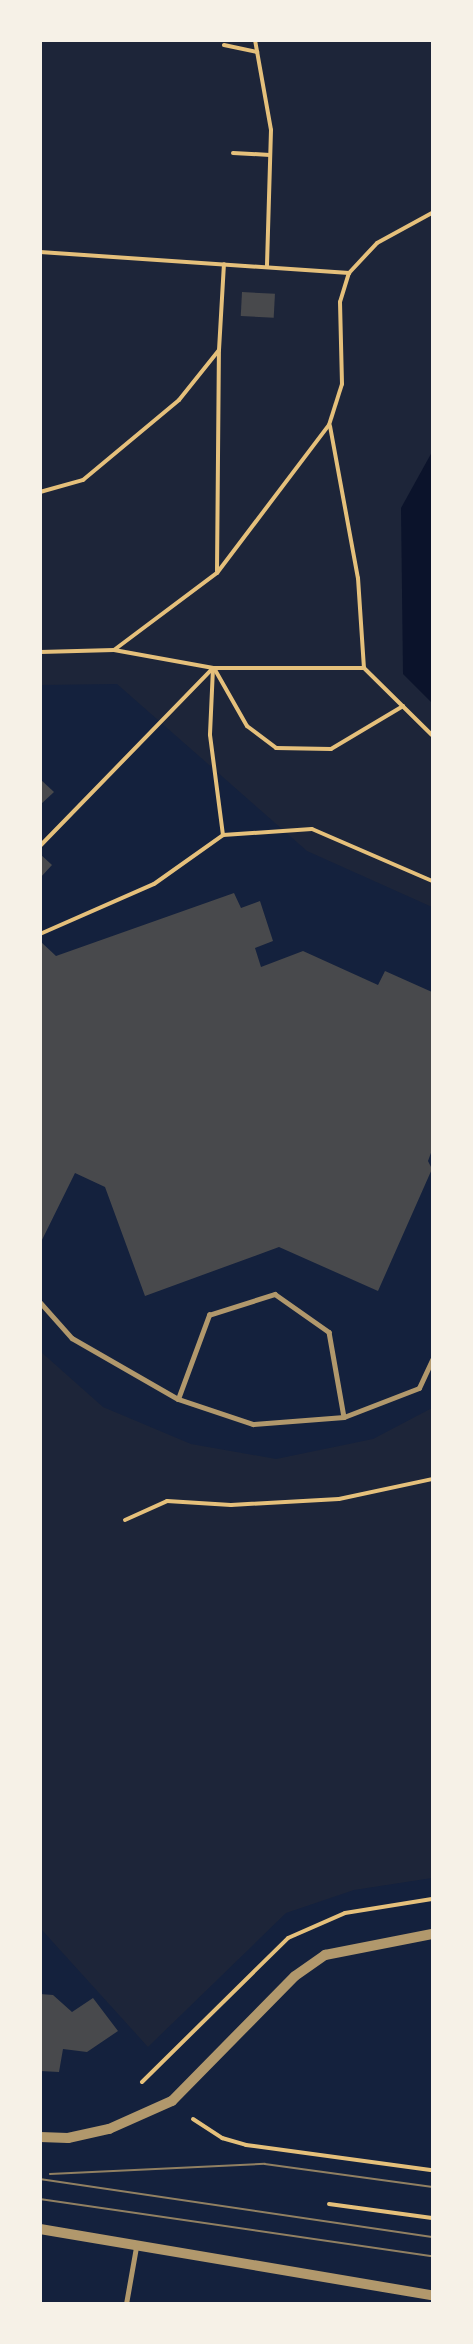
<!DOCTYPE html>
<style>
body{margin:0}
#map{position:relative;width:473px;height:2344px;overflow:hidden;background:#14213d;font-family:"IBM Plex Sans",sans-serif}
div>[style]{position:absolute}
.green>*{inset:0;background:#1d2539}
.water>*{inset:0;background:#0b132b}
.building>*{inset:0;background:#48494c;transform-origin:0 0}
.path>*{height:4px;margin:-2px;padding:0 2px;transform-origin:2px;border-radius:2px;background:#e5c07b}
.service>*{height:4.5px;margin:-2.25px;padding:0 2.25px;transform-origin:2.25px;border-radius:2.25px;background:#b1986c}
.tertiary>*{height:10px;margin:-5px;padding:0 5px;transform-origin:5px;border-radius:5px;background:#b1986c}
.tram>*{height:1.5px;margin:-0.75px;padding:0 0.75px;transform-origin:0.75px;border-radius:0.75px;background:#918062}
span{translate:-50% -50%;white-space:nowrap;text-align:center;line-height:1.15;-webkit-text-stroke:5px #f6f1e7;paint-order:stroke}
.frame{position:absolute;inset:0;border:42px solid #f6f1e7;pointer-events:none}
</style>
<div id="map">
<div class="green">
<i style="clip-path:polygon(40px 41px,432px 41px,432px 907px,307px 851px,117px 684px,41px 685px)"></i>
<i style="clip-path:polygon(40px 1351px,103px 1407px,191px 1444px,276px 1459px,373px 1439px,432px 1408px,432px 1878px,354px 1890px,286px 1913px,148px 2047px,41px 1929px)"></i>
</div>
<div class="water">
<i style="clip-path:polygon(432px 452px,432px 703px,403px 674px,401px 508px)"></i>
</div>
<div class="building">
<i style="left:242px;top:292px;width:33px;height:24px;rotate:3deg"></i>
<i style="clip-path:polygon(40px 779px,54px 792px,40px 805px)"></i>
<i style="clip-path:polygon(40px 854px,52px 865px,40px 878px)"></i>
<i style="clip-path:polygon(234px 893px,241px 908px,260px 901px,273px 941px,255px 948px,261px 967px,303px 951px,378px 985px,385px 971px,432px 992px,432px 1150px,428px 1161px,432px 1169px,378px 1291px,279px 1247px,145px 1296px,105px 1187px,75px 1173px,40px 1244px,40px 941px,56px 956px)"></i>
<i style="clip-path:polygon(40px 1994px,53px 1995px,72px 2012px,93px 1998px,118px 2031px,87px 2052px,63px 2049px,59px 2072px,40px 2071px)"></i>
</div>
<div class="path">
<i style="left:255px;top:40px;width:91px;rotate:79.9deg"></i>
<i style="left:271px;top:130px;width:137px;rotate:91.7deg"></i>
<i style="left:224px;top:45px;width:34px;rotate:12deg"></i>
<i style="left:233px;top:153px;width:37px;rotate:3deg"></i>
<i style="left:40px;top:252px;width:310px;rotate:3.9deg"></i>
<i style="left:330px;top:426px;width:155px;rotate:79.6deg"></i>
<i style="left:358px;top:578px;width:90px;rotate:86.2deg"></i>
<i style="left:364px;top:668px;width:95px;rotate:44.6deg"></i>
<i style="left:40px;top:492px;width:45px;rotate:-15.6deg"></i>
<i style="left:83px;top:480px;width:125px;rotate:-39.8deg"></i>
<i style="left:179px;top:400px;width:64px;rotate:-51.3deg"></i>
<i style="left:219px;top:350px;width:86px;rotate:-86.7deg"></i>
<i style="left:217px;top:571px;width:220px;rotate:-89.5deg"></i>
<i style="left:114px;top:650px;width:129px;rotate:-36.8deg"></i>
<i style="left:217px;top:573px;width:186px;rotate:-52.9deg"></i>
<i style="left:329px;top:425px;width:43px;rotate:-72.4deg"></i>
<i style="left:342px;top:384px;width:82px;rotate:-91.4deg"></i>
<i style="left:340px;top:302px;width:30px;rotate:-73deg"></i>
<i style="left:349px;top:273px;width:41px;rotate:-47deg"></i>
<i style="left:377px;top:243px;width:63px;rotate:-28.6deg"></i>
<i style="left:40px;top:652px;width:74px;rotate:-1.5deg"></i>
<i style="left:114px;top:650px;width:101px;rotate:10.3deg"></i>
<i style="left:213px;top:668px;width:151px"></i>
<i style="left:213px;top:668px;width:67px;rotate:92.6deg"></i>
<i style="left:210px;top:735px;width:101px;rotate:82.6deg"></i>
<i style="left:223px;top:835px;width:89px;rotate:-3.9deg"></i>
<i style="left:312px;top:829px;width:131px;rotate:23.4deg"></i>
<i style="left:214px;top:668px;width:67px;rotate:60.4deg"></i>
<i style="left:247px;top:726px;width:36px;rotate:37deg"></i>
<i style="left:276px;top:748px;width:55px;rotate:1deg"></i>
<i style="left:331px;top:749px;width:84px;rotate:-30.8deg"></i>
<i style="left:40px;top:846px;width:248px;rotate:-45.8deg"></i>
<i style="left:40px;top:934px;width:124px;rotate:-23.7deg"></i>
<i style="left:154px;top:884px;width:85px;rotate:-35.4deg"></i>
<i style="left:125px;top:1520px;width:46px;rotate:-24.3deg"></i>
<i style="left:167px;top:1501px;width:64px;rotate:3.6deg"></i>
<i style="left:231px;top:1505px;width:108px;rotate:-3.2deg"></i>
<i style="left:339px;top:1499px;width:95px;rotate:-12.1deg"></i>
<i style="left:142px;top:2082px;width:205px;rotate:-44.6deg"></i>
<i style="left:288px;top:1938px;width:62px;rotate:-23.7deg"></i>
<i style="left:345px;top:1913px;width:88px;rotate:-9.1deg"></i>
<i style="left:193px;top:2119px;width:35px;rotate:33deg"></i>
<i style="left:222px;top:2138px;width:25px;rotate:16deg"></i>
<i style="left:246px;top:2145px;width:188px;rotate:7.7deg"></i>
<i style="left:329px;top:2204px;width:104px;rotate:7.7deg"></i>
</div>
<div class="service">
<i style="left:40px;top:1302px;width:48px;rotate:48.4deg"></i>
<i style="left:72px;top:1338px;width:122px;rotate:29.9deg"></i>
<i style="left:178px;top:1399px;width:79px;rotate:18.4deg"></i>
<i style="left:253px;top:1424px;width:91px;rotate:-4.4deg"></i>
<i style="left:344px;top:1417px;width:80px;rotate:-21.1deg"></i>
<i style="left:419px;top:1388px;width:31px;rotate:-65deg"></i>
<i style="left:178px;top:1399px;width:90px;rotate:-69.7deg"></i>
<i style="left:209px;top:1315px;width:69px;rotate:-17.7deg"></i>
<i style="left:275px;top:1294px;width:66px;rotate:35.1deg"></i>
<i style="left:329px;top:1332px;width:86px;rotate:80deg"></i>
<i style="left:126px;top:2304px;width:58px;rotate:-80deg"></i>
</div>
<div class="tertiary">
<i style="left:40px;top:2137px;width:28px;rotate:2deg"></i>
<i style="left:68px;top:2138px;width:42px;rotate:-12.4deg"></i>
<i style="left:109px;top:2129px;width:69px;rotate:-24deg"></i>
<i style="left:172px;top:2101px;width:175px;rotate:-45.5deg"></i>
<i style="left:295px;top:1976px;width:37px;rotate:-35deg"></i>
<i style="left:325px;top:1955px;width:109px;rotate:-11.1deg"></i>
<i style="left:40px;top:2229px;width:398px;rotate:9.6deg"></i>
</div>
<div class="tram">
<i style="left:50px;top:2174px;width:215px;rotate:-2.7deg"></i>
<i style="left:265px;top:2164px;width:169px;rotate:7.8deg"></i>
<i style="left:40px;top:2179px;width:396px;rotate:8.4deg"></i>
<i style="left:40px;top:2199px;width:396px;rotate:8.3deg"></i>
</div>
<div class="frame"></div>
</div>
